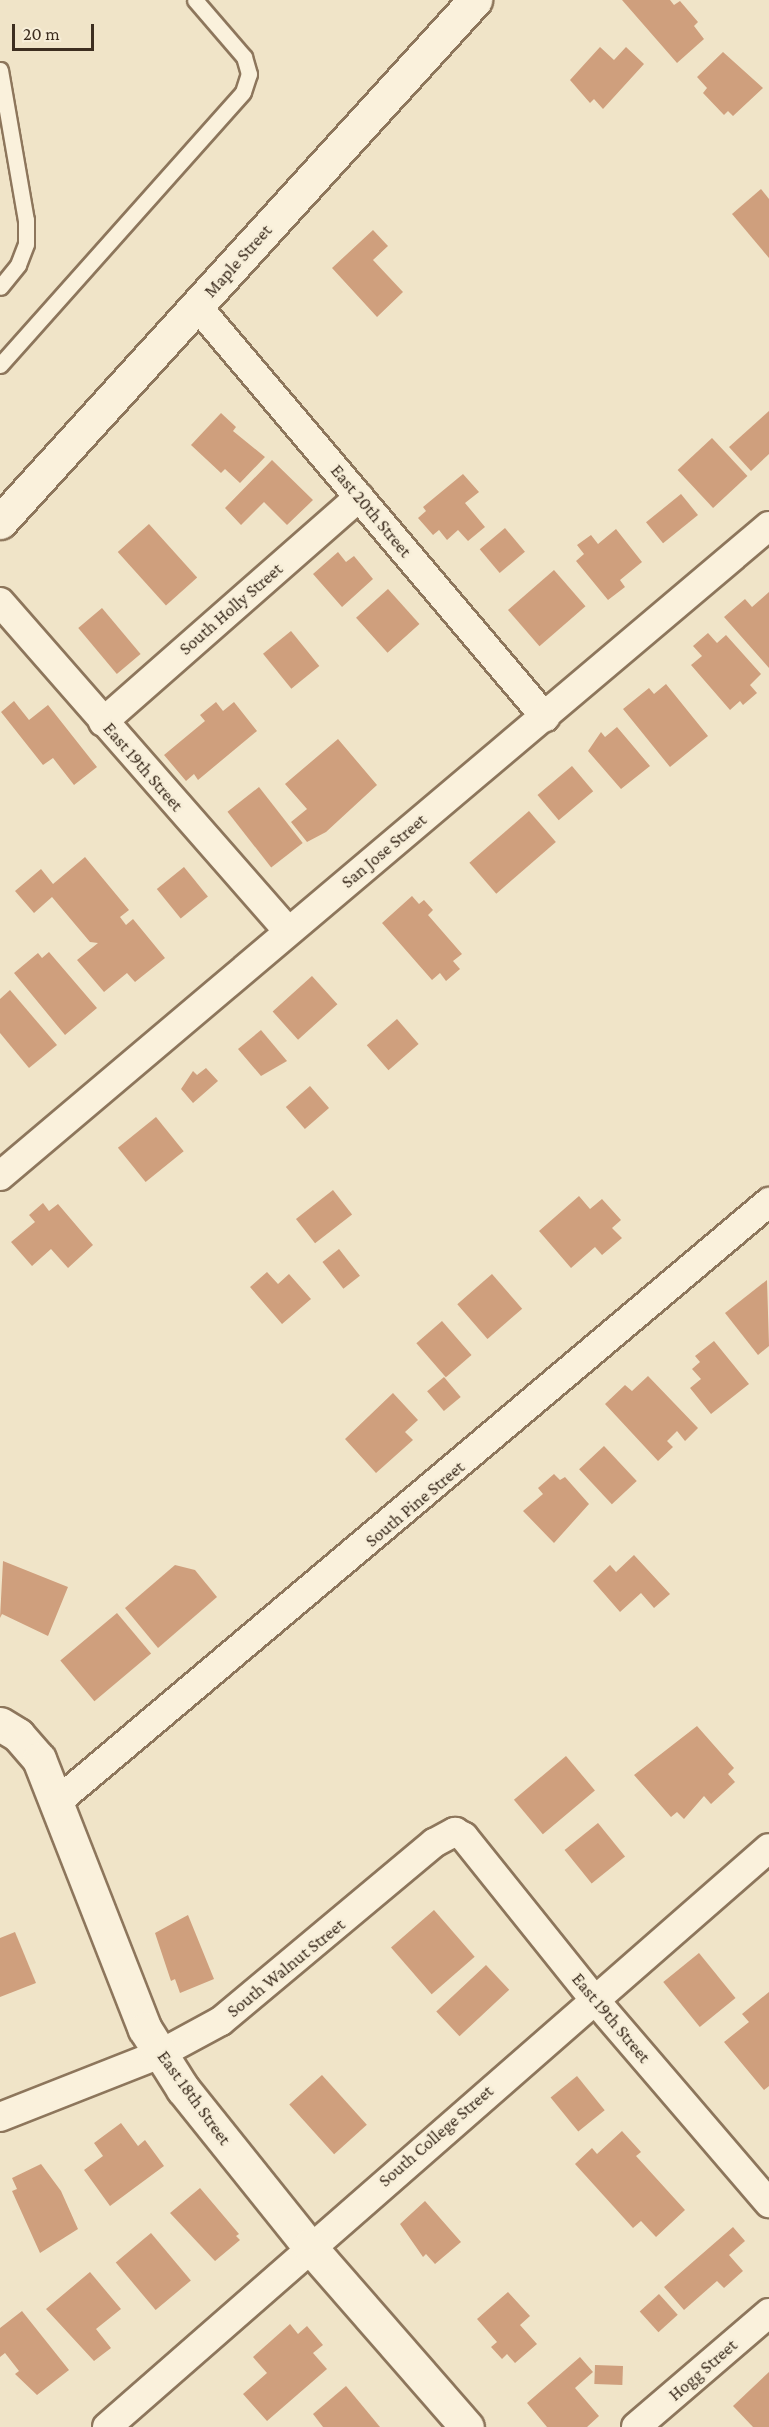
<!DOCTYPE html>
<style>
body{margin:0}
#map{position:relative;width:769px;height:2427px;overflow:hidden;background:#f0e4c8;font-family:"Crimson Pro",serif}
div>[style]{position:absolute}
.building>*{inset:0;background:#cf9f7d;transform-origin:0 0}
.roads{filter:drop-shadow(2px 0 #8d765c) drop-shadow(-2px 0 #8d765c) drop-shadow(0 2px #8d765c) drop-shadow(0 -2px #8d765c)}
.lane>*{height:15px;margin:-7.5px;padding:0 7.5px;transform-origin:7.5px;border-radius:7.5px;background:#faf1dc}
.street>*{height:28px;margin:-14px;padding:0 14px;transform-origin:14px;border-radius:14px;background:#faf1dc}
.secondary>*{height:33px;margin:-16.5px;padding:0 16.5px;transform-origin:16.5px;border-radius:16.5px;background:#faf1dc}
span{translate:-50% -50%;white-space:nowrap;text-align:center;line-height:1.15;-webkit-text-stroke:4.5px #f7eed8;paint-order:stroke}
.street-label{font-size:18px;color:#3d2e20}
.scale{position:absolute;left:12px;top:24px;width:82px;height:27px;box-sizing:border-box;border:3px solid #3d2e20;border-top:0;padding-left:8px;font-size:18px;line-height:21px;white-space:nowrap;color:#3d2e20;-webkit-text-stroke:4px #f7eed8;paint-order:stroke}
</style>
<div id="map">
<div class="building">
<i style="clip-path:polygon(622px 0,670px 0,674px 5px,680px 1px,698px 22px,694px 26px,704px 39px,677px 63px)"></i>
<i style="clip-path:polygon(600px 47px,614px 60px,626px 47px,644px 64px,603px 109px,594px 99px,590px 103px,570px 80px)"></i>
<i style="clip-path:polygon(723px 52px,763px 88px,733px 116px,728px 111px,724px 115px,703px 93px,707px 88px,697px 77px)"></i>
<i style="clip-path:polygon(761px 189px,769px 199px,769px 258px,732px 214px)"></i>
<i style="clip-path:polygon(373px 230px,388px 246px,373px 260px,403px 292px,377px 317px,332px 268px)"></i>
<i style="clip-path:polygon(769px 411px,769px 454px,751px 471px,729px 447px)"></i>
<i style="clip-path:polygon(221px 413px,236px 427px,233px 431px,265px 457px,240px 483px,225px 469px,221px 473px,191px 445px)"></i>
<i style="left:712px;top:438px;width:52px;height:47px;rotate:47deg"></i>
<i style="clip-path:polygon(272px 460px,313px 500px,287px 525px,264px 502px,241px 525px,225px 508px)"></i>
<i style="clip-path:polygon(463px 474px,479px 492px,465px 503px,485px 527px,468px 541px,458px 530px,447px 540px,439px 530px,433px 535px,418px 518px,426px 511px,423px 507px)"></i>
<i style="left:681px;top:494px;width:27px;height:45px;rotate:51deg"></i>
<i style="left:149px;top:524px;width:72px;height:42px;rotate:48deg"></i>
<i style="left:505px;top:528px;width:31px;height:33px;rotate:50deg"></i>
<i style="clip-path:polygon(616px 529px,642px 562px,620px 580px,625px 587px,608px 600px,576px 561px,584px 554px,577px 545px,591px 535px,598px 544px)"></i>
<i style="clip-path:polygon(338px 552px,346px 562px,354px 556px,373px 579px,342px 607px,313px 574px)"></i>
<i style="left:554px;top:570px;width:48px;height:61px;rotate:49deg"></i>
<i style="left:388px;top:589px;width:47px;height:43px;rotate:48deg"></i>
<i style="clip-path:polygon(769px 592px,769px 668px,724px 617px,745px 599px,752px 607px)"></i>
<i style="left:102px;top:608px;width:60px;height:31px;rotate:50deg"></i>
<i style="left:291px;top:631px;width:45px;height:36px;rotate:51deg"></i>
<i style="clip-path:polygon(708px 633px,717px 643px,726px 635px,761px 674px,750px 685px,757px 693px,743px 705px,740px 701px,730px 710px,691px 665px,702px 656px,693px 646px)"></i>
<i style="clip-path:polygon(666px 684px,708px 736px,670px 767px,623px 709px,649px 688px,654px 694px)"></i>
<i style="clip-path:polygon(14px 701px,29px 720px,48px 705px,97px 767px,74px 785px,53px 758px,43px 765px,1px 712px)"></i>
<i style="clip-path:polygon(216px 702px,223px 711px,234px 702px,257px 731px,198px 780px,194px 774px,186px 781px,164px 755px,205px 721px,200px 715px)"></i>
<i style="clip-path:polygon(617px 727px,650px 766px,621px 789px,588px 751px,601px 732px,605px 737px)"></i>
<i style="clip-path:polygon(338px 739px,377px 785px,326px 832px,307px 842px,291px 822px,307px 809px,285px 784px)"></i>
<i style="left:572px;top:766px;width:33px;height:45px;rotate:50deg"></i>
<i style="left:259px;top:787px;width:71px;height:40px;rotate:52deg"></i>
<i style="left:529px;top:811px;width:41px;height:79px;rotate:49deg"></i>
<i style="clip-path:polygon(85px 857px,129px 910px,120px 917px,126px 925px,133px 919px,165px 958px,135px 982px,127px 973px,104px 992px,77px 960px,98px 943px,90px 942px,52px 897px,34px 913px,15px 891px,41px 869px,53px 884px)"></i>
<i style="left:184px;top:867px;width:38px;height:35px;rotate:51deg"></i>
<i style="clip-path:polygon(412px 896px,419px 904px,424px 900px,433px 910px,428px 915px,462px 954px,453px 961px,460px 969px,446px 981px,440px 973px,432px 980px,382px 923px)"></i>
<i style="clip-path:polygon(49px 952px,97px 1008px,65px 1035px,14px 973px,38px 953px,42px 958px)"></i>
<i style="left:312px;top:976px;width:38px;height:53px;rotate:48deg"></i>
<i style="clip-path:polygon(10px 990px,57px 1045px,29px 1068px,0 1033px,0 999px)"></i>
<i style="left:397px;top:1019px;width:33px;height:40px;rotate:49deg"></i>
<i style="clip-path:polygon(261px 1030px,287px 1061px,261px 1076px,238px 1049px)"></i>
<i style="clip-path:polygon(206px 1068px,218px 1081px,193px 1103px,181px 1089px,193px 1071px,197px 1075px)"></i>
<i style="left:310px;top:1086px;width:29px;height:32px;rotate:49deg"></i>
<i style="left:156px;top:1117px;width:44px;height:49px;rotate:51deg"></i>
<i style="left:333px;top:1190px;width:31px;height:47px;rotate:52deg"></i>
<i style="clip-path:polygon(579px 1196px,590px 1209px,602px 1199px,621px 1220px,612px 1228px,622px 1238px,602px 1255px,595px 1247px,571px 1268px,539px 1231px)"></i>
<i style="clip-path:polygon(43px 1203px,49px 1211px,58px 1204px,93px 1245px,68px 1268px,51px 1249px,32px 1266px,11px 1242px,35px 1222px,29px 1215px)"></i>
<i style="left:339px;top:1249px;width:34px;height:21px;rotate:52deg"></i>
<i style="clip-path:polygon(267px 1272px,278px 1284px,289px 1274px,311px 1299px,282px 1324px,250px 1287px)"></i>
<i style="left:492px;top:1274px;width:46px;height:46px;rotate:49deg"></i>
<i style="clip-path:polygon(767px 1280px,769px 1346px,758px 1355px,725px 1313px)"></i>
<i style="left:442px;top:1321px;width:45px;height:34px;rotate:49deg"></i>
<i style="clip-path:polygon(714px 1341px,749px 1384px,711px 1414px,690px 1388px,701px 1379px,692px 1369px,700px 1362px,695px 1356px)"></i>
<i style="clip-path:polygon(648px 1376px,698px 1428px,685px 1441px,677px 1431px,667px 1441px,673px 1447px,658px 1461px,605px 1404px,625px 1385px,632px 1391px)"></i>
<i style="left:444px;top:1377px;width:26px;height:22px;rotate:50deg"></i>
<i style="clip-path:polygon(393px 1393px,418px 1420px,405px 1432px,413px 1440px,376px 1473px,345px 1439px)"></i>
<i style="left:604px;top:1446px;width:48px;height:34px;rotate:47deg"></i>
<i style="clip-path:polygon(554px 1474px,560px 1480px,565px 1477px,589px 1504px,554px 1543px,523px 1511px,543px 1494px,538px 1488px)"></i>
<i style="clip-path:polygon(634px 1555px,670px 1594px,654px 1608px,641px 1593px,620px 1612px,593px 1581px,610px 1565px,616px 1572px)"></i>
<i style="clip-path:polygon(3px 1561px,68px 1587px,48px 1636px,2px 1614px,0 1618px)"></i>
<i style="clip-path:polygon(175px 1565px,195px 1570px,217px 1597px,158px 1648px,125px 1608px)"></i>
<i style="left:117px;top:1613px;width:53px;height:74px;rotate:50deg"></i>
<i style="clip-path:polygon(697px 1726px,734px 1768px,728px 1774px,735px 1782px,711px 1804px,704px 1796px,684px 1819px,677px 1812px,671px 1817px,634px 1775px)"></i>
<i style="left:566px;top:1756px;width:45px;height:68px;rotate:50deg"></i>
<i style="left:598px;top:1823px;width:43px;height:43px;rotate:51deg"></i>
<i style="left:434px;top:1910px;width:62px;height:57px;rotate:49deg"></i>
<i style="clip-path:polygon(188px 1915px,214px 1979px,180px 1993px,175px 1979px,171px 1981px,155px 1933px)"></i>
<i style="clip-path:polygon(15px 1932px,36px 1983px,0 1997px,0 1938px)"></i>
<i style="left:699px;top:1953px;width:58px;height:46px;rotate:51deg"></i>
<i style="left:486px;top:1965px;width:34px;height:68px;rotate:47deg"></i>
<i style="clip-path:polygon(769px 1992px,769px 2086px,764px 2090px,724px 2042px,749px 2022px,742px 2014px)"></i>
<i style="left:322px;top:2075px;width:67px;height:44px;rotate:48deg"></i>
<i style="left:577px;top:2076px;width:44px;height:34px;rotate:51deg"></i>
<i style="clip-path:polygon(121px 2123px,138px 2146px,145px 2140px,164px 2166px,110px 2206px,84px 2170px,103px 2156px,94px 2143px)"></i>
<i style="clip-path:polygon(622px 2131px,641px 2152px,636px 2156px,685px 2210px,656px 2237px,641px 2221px,633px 2228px,575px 2164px,592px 2148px,597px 2154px)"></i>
<i style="clip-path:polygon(41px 2164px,61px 2191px,78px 2229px,40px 2253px,12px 2191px,17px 2189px,12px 2178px)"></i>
<i style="clip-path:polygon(200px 2188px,239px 2234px,236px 2236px,240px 2240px,215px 2261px,170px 2213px)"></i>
<i style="clip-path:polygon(425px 2201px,461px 2242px,435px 2264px,426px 2254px,423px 2257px,400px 2224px)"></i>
<i style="clip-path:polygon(733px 2227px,745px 2241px,729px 2255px,743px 2271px,724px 2288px,717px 2281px,684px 2310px,664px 2287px)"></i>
<i style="left:151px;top:2233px;width:62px;height:46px;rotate:50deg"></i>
<i style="clip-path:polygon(90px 2272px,121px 2309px,96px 2329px,111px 2348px,94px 2361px,46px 2309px)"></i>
<i style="clip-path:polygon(508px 2292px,530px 2316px,520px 2325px,537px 2344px,515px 2363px,507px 2354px,502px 2359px,491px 2347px,497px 2342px,477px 2319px)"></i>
<i style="left:659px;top:2294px;width:28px;height:26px;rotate:48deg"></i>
<i style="clip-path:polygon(22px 2311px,69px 2370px,37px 2395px,15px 2374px,19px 2371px,5px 2353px,0 2357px,0 2328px)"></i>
<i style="clip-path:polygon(290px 2324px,298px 2334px,307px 2326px,323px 2345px,313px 2353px,327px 2369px,267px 2421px,243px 2394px,267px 2373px,253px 2357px)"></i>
<i style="clip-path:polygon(580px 2357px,593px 2372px,575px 2388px,599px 2416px,587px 2427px,547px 2427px,527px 2403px)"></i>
<i style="left:595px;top:2365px;width:28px;height:19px;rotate:2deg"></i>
<i style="clip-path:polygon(769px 2372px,769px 2427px,753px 2427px,733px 2406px)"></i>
<i style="clip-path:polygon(346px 2386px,380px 2427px,323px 2427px,313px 2414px)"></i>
</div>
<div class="roads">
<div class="lane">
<i style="left:0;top:70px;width:152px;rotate:80.2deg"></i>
<i style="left:26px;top:220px;width:24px;rotate:90deg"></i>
<i style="left:26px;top:244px;width:22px;rotate:111deg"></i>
<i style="left:18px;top:265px;width:28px;rotate:129deg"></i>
<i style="left:0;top:365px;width:365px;rotate:-48.3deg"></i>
<i style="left:243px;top:92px;width:19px;rotate:-72deg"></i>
<i style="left:249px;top:74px;width:18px;rotate:-106deg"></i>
<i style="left:244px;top:57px;width:75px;rotate:-130.7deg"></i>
</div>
<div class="street">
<i style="left:197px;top:306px;width:539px;rotate:49.74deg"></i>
<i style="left:0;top:602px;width:437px;rotate:48.8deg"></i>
<i style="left:103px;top:722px;width:341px;rotate:-41.3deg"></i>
<i style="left:0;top:1176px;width:1007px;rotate:-40.21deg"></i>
<i style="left:58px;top:1801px;width:930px;rotate:-40.11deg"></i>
<i style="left:0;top:2117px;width:172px;rotate:-21.5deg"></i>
<i style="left:160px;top:2054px;width:69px;rotate:-28.4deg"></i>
<i style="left:221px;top:2021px;width:278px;rotate:-39.9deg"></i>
<i style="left:434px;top:1843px;width:24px;rotate:-28deg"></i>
<i style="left:455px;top:1832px;width:10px;rotate:29deg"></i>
<i style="left:464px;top:1837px;width:208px;rotate:51.3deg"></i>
<i style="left:594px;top:1999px;width:269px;rotate:49.4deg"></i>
<i style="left:107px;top:2427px;width:879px;rotate:-41.17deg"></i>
<i style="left:636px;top:2427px;width:175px;rotate:-40.6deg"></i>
</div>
<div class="secondary">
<i style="left:0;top:522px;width:706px;rotate:-47.7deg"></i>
<i style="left:0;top:1724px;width:21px;rotate:31deg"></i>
<i style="left:18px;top:1735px;width:32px;rotate:49deg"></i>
<i style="left:39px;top:1759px;width:290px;rotate:68.6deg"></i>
<i style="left:145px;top:2029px;width:71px;rotate:57.7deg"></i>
<i style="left:183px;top:2089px;width:201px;rotate:51.3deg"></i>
<i style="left:309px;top:2246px;width:240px;rotate:48.9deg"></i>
</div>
</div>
<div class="street-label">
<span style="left:238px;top:261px;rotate:-48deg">Maple Street</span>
<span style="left:371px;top:511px;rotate:50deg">East 20th Street</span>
<span style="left:231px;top:609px;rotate:-41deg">South Holly Street</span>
<span style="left:143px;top:767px;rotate:49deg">East 19th Street</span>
<span style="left:384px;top:851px;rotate:-40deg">San Jose Street</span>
<span style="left:415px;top:1504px;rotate:-40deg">South Pine Street</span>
<span style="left:286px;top:1968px;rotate:-39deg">South Walnut Street</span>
<span style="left:611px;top:2018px;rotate:50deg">East 19th Street</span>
<span style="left:194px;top:2098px;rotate:54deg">East 18th Street</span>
<span style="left:436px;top:2136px;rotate:-41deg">South College Street</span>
<span style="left:703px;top:2370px;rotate:-41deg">Hogg Street</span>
</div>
<div class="scale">20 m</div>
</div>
